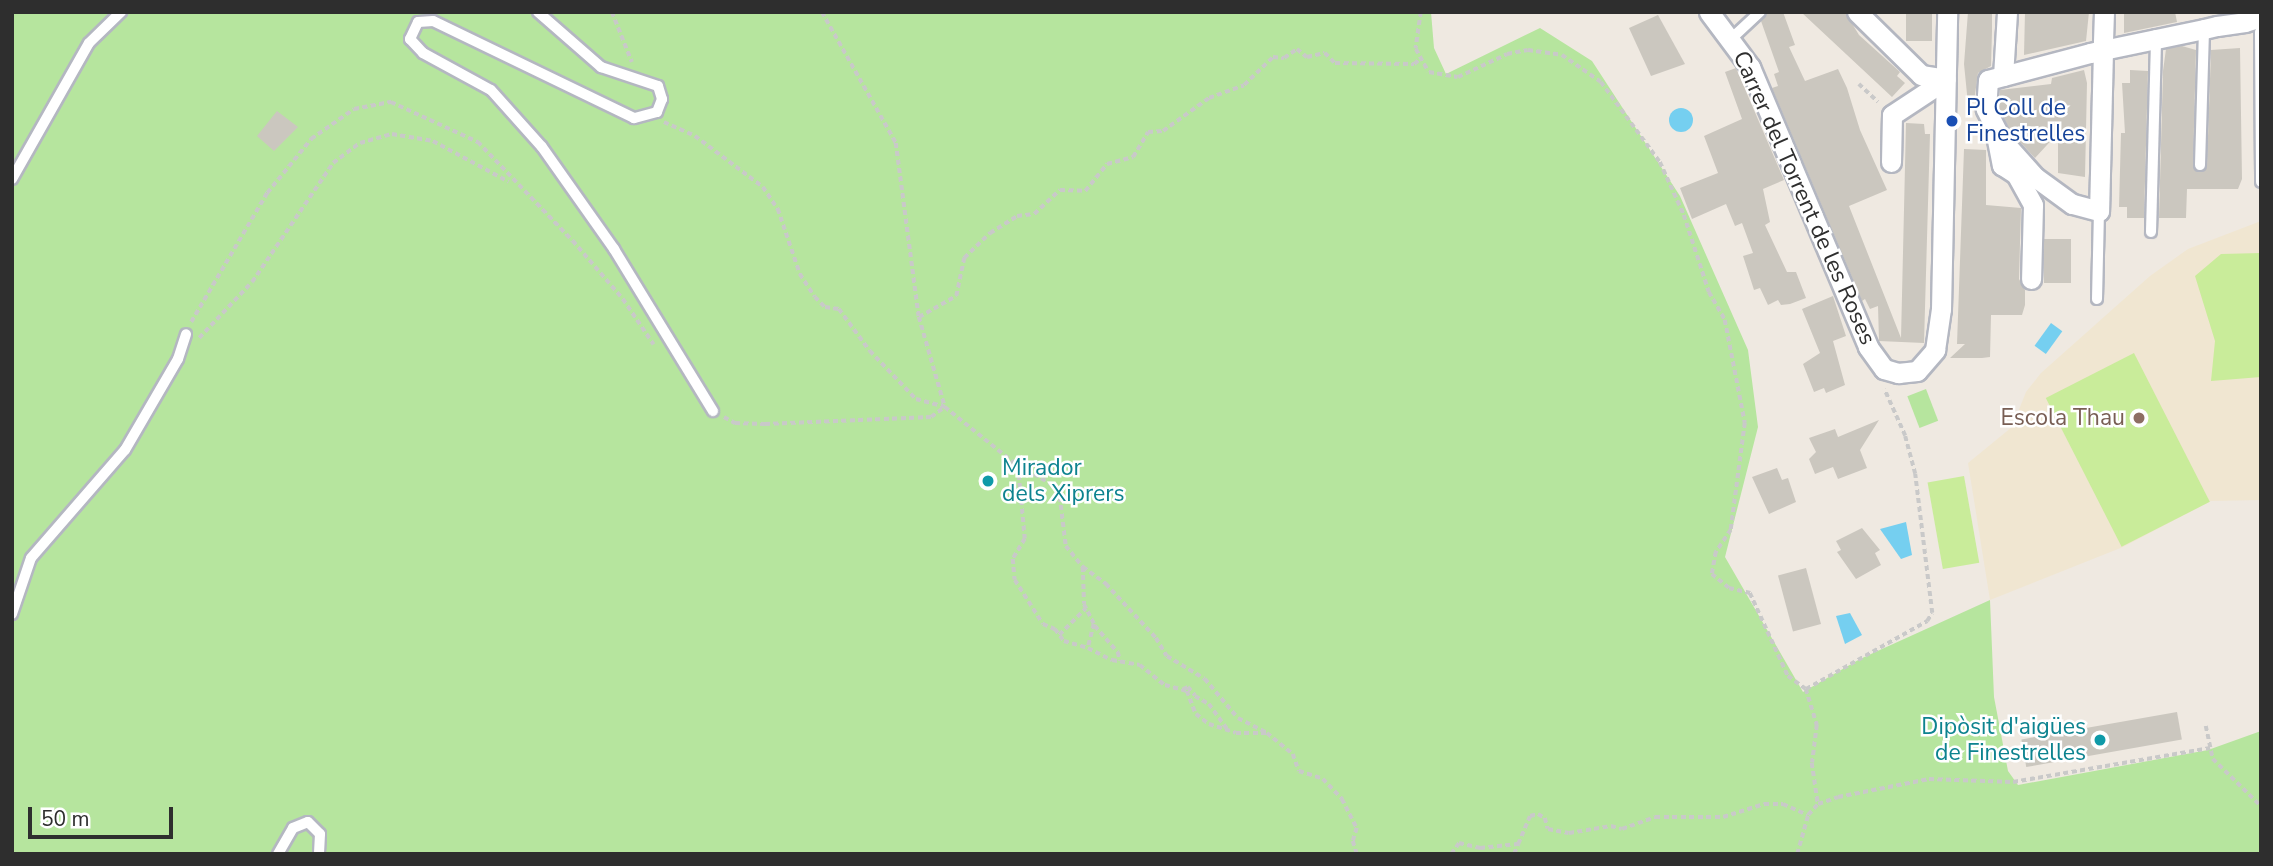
<!DOCTYPE html>
<meta charset="utf-8">
<style>
body{margin:0}
#map{position:relative;width:2273px;height:866px;overflow:hidden;background:#efe9e1;font-family:"Nunito Sans",sans-serif}
div>[style]{position:absolute}
.education>*{inset:0;background:#f0e6d1}
.green>*{inset:0;background:#b6e59e;transform-origin:0 0}
.pitch>*{inset:0;background:#c9ec9a;transform-origin:0 0}
.water>*{inset:0;background:#75cff0;transform-origin:0 0}
.round{border-radius:50%}
.building>*{inset:0;background:#cbc7bf;transform-origin:0 0}
.path>*{height:3.5px;margin-top:-1.75px;transform-origin:0;background:repeating-linear-gradient(90deg,#c9c9c9 0 5px,transparent 0 8.5px)}
.roads{filter:drop-shadow(2px 0 #b4b7c1) drop-shadow(-2px 0 #b4b7c1) drop-shadow(0 2px #b4b7c1) drop-shadow(0 -2px #b4b7c1)}
.lane>*{height:10px;margin:-5px;padding:0 5px;transform-origin:5px;border-radius:5px;background:#fff}
.street>*{height:19px;margin:-9.5px;padding:0 9.5px;transform-origin:9.5px;border-radius:9.5px;background:#fff}
.dots>*{width:19px;height:19px;translate:-50% -50%;box-sizing:border-box;border:4px solid #fff;border-radius:50%}
span{translate:-50% -50%;white-space:nowrap;text-align:center;line-height:1.15;-webkit-text-stroke:5px #fff;paint-order:stroke}
.transit-label{font-size:23px;color:#164399}
.left{translate:0 -50%;text-align:left}
.street-label{font-size:23px;color:#2e2e2e}
.education-label{font-size:23px;color:#785e54}
.right{translate:-100% -50%;text-align:right}
.culture-label{font-size:23px;color:#0d838f}
.frame{position:absolute;inset:0;border:14px solid #2e2e2e;pointer-events:none}
.scale{position:absolute;left:28px;top:807px;width:145px;height:32px;box-sizing:border-box;border:4px solid #2e2e2e;border-top:0;padding-left:9px;font-size:21px;line-height:24px;white-space:nowrap;color:#2e2e2e;-webkit-text-stroke:5px #fff;paint-order:stroke}
</style>
<div id="map">
<div class="education">
<i style="clip-path:polygon(2261px 221px,2261px 500px,2211px 501px,2123px 547px,1990px 600px,1968px 463px,2012px 427px,2026px 392px,2041px 373px,2150px 276px,2188px 249px)"></i>
</div>
<div class="green">
<i style="clip-path:polygon(12px 12px,1431px 12px,1434px 48px,1446px 74px,1540px 28px,1592px 61px,1680px 196px,1748px 350px,1758px 427px,1725px 557px,1803px 692px,1860px 659px,1990px 600px,1994px 697px,2008px 771px,2018px 785px,2208px 750px,2261px 731px,2261px 854px,12px 854px)"></i>
<i style="left:1926px;top:389px;width:34px;height:20px;rotate:69deg"></i>
</div>
<div class="pitch">
<i style="clip-path:polygon(2261px 253px,2261px 377px,2211px 381px,2215px 341px,2195px 276px,2221px 254px)"></i>
<i style="left:2134px;top:353px;width:167px;height:99px;rotate:63deg"></i>
<i style="left:1964px;top:476px;width:88px;height:37px;rotate:80deg"></i>
</div>
<div class="water">
<i class="round" style="left:1669px;top:108px;width:24px;height:24px"></i>
<i style="left:2051px;top:323px;width:14px;height:28px;rotate:36deg"></i>
<i style="clip-path:polygon(1906px 522px,1912px 555px,1901px 559px,1880px 529px)"></i>
<i style="clip-path:polygon(1850px 613px,1862px 635px,1845px 644px,1836px 616px)"></i>
</div>
<div class="building">
<i style="clip-path:polygon(1767px 12px,1783px 12px,1795px 45px,1789px 47px,1805px 81px,1838px 69px,1847px 88px,1860px 130px,1887px 190px,1849px 206px,1901px 338px,1906px 123px,1924px 124px,1925px 134px,1930px 134px,1924px 343px,1879px 341px,1878px 306px,1870px 309px,1865px 299px,1862px 301px,1772px 88px,1778px 86px,1774px 74px,1779px 72px,1761px 21px)"></i>
<i style="clip-path:polygon(1801px 12px,1845px 12px,1859px 35px,1900px 72px,1897px 76px,1905px 83px,1892px 97px)"></i>
<i style="left:1906px;top:12px;width:26px;height:29px"></i>
<i style="clip-path:polygon(1968px 12px,1992px 12px,1992px 31px,1991px 66px,1978px 73px,1974px 102px,1968px 104px,1964px 64px)"></i>
<i style="clip-path:polygon(2025px 12px,2089px 12px,2086px 41px,2024px 55px)"></i>
<i style="clip-path:polygon(2124px 12px,2175px 12px,2177px 22px,2124px 33px)"></i>
<i style="clip-path:polygon(1658px 15px,1685px 64px,1651px 76px,1629px 28px)"></i>
<i style="clip-path:polygon(2182px 46px,2196px 50px,2193px 165px,2199px 172px,2207px 165px,2211px 50px,2240px 48px,2242px 179px,2238px 189px,2187px 189px,2186px 218px,2159px 218px,2163px 71px,2166px 49px)"></i>
<i style="clip-path:polygon(1736px 68px,1784px 180px,1763px 189px,1770px 222px,1765px 225px,1787px 272px,1796px 272px,1806px 298px,1790px 304px,1781px 305px,1778px 300px,1768px 305px,1760px 288px,1754px 290px,1743px 256px,1753px 253px,1742px 223px,1735px 226px,1726px 204px,1692px 219px,1680px 188px,1718px 173px,1704px 136px,1742px 119px,1725px 72px)"></i>
<i style="clip-path:polygon(2084px 70px,2087px 83px,2085px 177px,2058px 173px,2058px 133px,2035px 158px,2011px 132px,1998px 107px,2000px 90px,2051px 84px,2052px 78px)"></i>
<i style="clip-path:polygon(2130px 70px,2148px 71px,2144px 218px,2127px 218px,2127px 207px,2119px 207px,2121px 133px,2125px 133px,2122px 83px,2130px 83px)"></i>
<i style="clip-path:polygon(277px 111px,298px 127px,274px 151px,257px 136px)"></i>
<i style="clip-path:polygon(1964px 149px,1986px 150px,1986px 205px,2021px 208px,2019px 279px,2025px 290px,2025px 305px,2022px 315px,1991px 315px,1990px 357px,1982px 358px,1950px 358px,1965px 344px,1957px 344px)"></i>
<i style="left:2044px;top:239px;width:27px;height:44px"></i>
<i style="clip-path:polygon(1833px 296px,1846px 336px,1833px 341px,1845px 385px,1826px 393px,1824px 388px,1814px 392px,1803px 364px,1820px 353px,1802px 309px)"></i>
<i style="clip-path:polygon(1879px 420px,1860px 450px,1867px 468px,1838px 479px,1833px 467px,1815px 474px,1809px 459px,1816px 452px,1809px 438px,1835px 429px,1838px 437px)"></i>
<i style="clip-path:polygon(1777px 468px,1782px 480px,1788px 478px,1796px 502px,1769px 514px,1752px 477px)"></i>
<i style="clip-path:polygon(1862px 528px,1880px 550px,1875px 553px,1881px 565px,1856px 579px,1837px 552px,1841px 550px,1836px 541px)"></i>
<i style="left:1806px;top:568px;width:58px;height:29px;rotate:75deg"></i>
<i style="left:2177px;top:712px;width:28px;height:158px;rotate:80deg"></i>
</div>
<div class="path">
<i style="left:612px;top:12px;width:54px;rotate:68.2deg"></i>
<i style="left:822px;top:12px;width:150px;rotate:60.5deg"></i>
<i style="left:896px;top:143px;width:176px;rotate:82.5deg"></i>
<i style="left:919px;top:317px;width:94px;rotate:73.9deg"></i>
<i style="left:1421px;top:12px;width:37px;rotate:98deg"></i>
<i style="left:1416px;top:49px;width:26px;rotate:61deg"></i>
<i style="left:1429px;top:72px;width:29px;rotate:10deg"></i>
<i style="left:1458px;top:77px;width:54px;rotate:-25.1deg"></i>
<i style="left:1507px;top:54px;width:21px;rotate:-11deg"></i>
<i style="left:1528px;top:50px;width:34px;rotate:8deg"></i>
<i style="left:1562px;top:55px;width:47px;rotate:34.7deg"></i>
<i style="left:1601px;top:82px;width:99px;rotate:53.6deg"></i>
<i style="left:1660px;top:162px;width:58px;rotate:65.6deg"></i>
<i style="left:1684px;top:215px;width:81px;rotate:72deg"></i>
<i style="left:1709px;top:292px;width:32px;rotate:60deg"></i>
<i style="left:1725px;top:320px;width:105px;rotate:79deg"></i>
<i style="left:1745px;top:423px;width:108px;rotate:97.5deg"></i>
<i style="left:1731px;top:530px;width:27px;rotate:124deg"></i>
<i style="left:1716px;top:552px;width:22px;rotate:100deg"></i>
<i style="left:1712px;top:574px;width:22px;rotate:39deg"></i>
<i style="left:1729px;top:588px;width:22px;rotate:13deg"></i>
<i style="left:1750px;top:593px;width:91px;rotate:65.4deg"></i>
<i style="left:1788px;top:676px;width:22px;rotate:36deg"></i>
<i style="left:1806px;top:689px;width:38px;rotate:73deg"></i>
<i style="left:1817px;top:725px;width:38px;rotate:97deg"></i>
<i style="left:1812px;top:763px;width:41px;rotate:81.7deg"></i>
<i style="left:1859px;top:84px;width:26px;rotate:43deg"></i>
<i style="left:664px;top:122px;width:34px;rotate:24deg"></i>
<i style="left:695px;top:136px;width:85px;rotate:36.9deg"></i>
<i style="left:763px;top:187px;width:27px;rotate:56deg"></i>
<i style="left:778px;top:209px;width:69px;rotate:71.3deg"></i>
<i style="left:800px;top:274px;width:27px;rotate:57deg"></i>
<i style="left:815px;top:297px;width:14px;rotate:45deg"></i>
<i style="left:825px;top:307px;width:14px;rotate:8deg"></i>
<i style="left:839px;top:309px;width:52px;rotate:53.6deg"></i>
<i style="left:870px;top:351px;width:66px;rotate:46.2deg"></i>
<i style="left:916px;top:399px;width:30px;rotate:15deg"></i>
<i style="left:945px;top:407px;width:86px;rotate:38.9deg"></i>
<i style="left:1012px;top:461px;width:45px;rotate:30.5deg"></i>
<i style="left:1051px;top:484px;width:16px;rotate:55deg"></i>
<i style="left:1060px;top:497px;width:49px;rotate:83deg"></i>
<i style="left:1066px;top:546px;width:27px;rotate:51deg"></i>
<i style="left:1083px;top:567px;width:37px;rotate:88deg"></i>
<i style="left:1084px;top:604px;width:22px;rotate:63deg"></i>
<i style="left:1094px;top:624px;width:25px;rotate:104deg"></i>
<i style="left:1088px;top:648px;width:27px;rotate:27deg"></i>
<i style="left:1112px;top:660px;width:28px;rotate:10deg"></i>
<i style="left:1140px;top:665px;width:32px;rotate:39deg"></i>
<i style="left:1165px;top:685px;width:23px;rotate:15deg"></i>
<i style="left:1187px;top:691px;width:25px;rotate:69deg"></i>
<i style="left:1196px;top:714px;width:16px;rotate:38deg"></i>
<i style="left:1209px;top:724px;width:28px;rotate:18deg"></i>
<i style="left:1236px;top:733px;width:31px"></i>
<i style="left:1267px;top:733px;width:33px;rotate:39deg"></i>
<i style="left:1293px;top:754px;width:18px;rotate:71deg"></i>
<i style="left:1299px;top:771px;width:25px;rotate:18deg"></i>
<i style="left:1323px;top:779px;width:28px;rotate:46deg"></i>
<i style="left:1342px;top:799px;width:33px;rotate:63deg"></i>
<i style="left:1357px;top:828px;width:14px;rotate:107deg"></i>
<i style="left:1353px;top:841px;width:14px;rotate:73deg"></i>
<i style="left:919px;top:317px;width:43px;rotate:-29.6deg"></i>
<i style="left:956px;top:296px;width:39px;rotate:-78deg"></i>
<i style="left:964px;top:258px;width:36px;rotate:-44deg"></i>
<i style="left:990px;top:233px;width:32px;rotate:-32deg"></i>
<i style="left:1017px;top:216px;width:17px;rotate:-7deg"></i>
<i style="left:1034px;top:214px;width:35px;rotate:-43deg"></i>
<i style="left:1060px;top:190px;width:25px;rotate:2deg"></i>
<i style="left:1085px;top:191px;width:35px;rotate:-51deg"></i>
<i style="left:1107px;top:164px;width:27px;rotate:-15deg"></i>
<i style="left:1133px;top:157px;width:29px;rotate:-59deg"></i>
<i style="left:1148px;top:132px;width:15px;rotate:-4deg"></i>
<i style="left:1163px;top:131px;width:57px;rotate:-35.7deg"></i>
<i style="left:1209px;top:98px;width:37px;rotate:-20deg"></i>
<i style="left:1244px;top:85px;width:40px;rotate:-44deg"></i>
<i style="left:1273px;top:57px;width:11px;rotate:5deg"></i>
<i style="left:1284px;top:58px;width:16px;rotate:-35deg"></i>
<i style="left:1297px;top:49px;width:13px;rotate:39deg"></i>
<i style="left:1307px;top:57px;width:18px;rotate:-13deg"></i>
<i style="left:1325px;top:53px;width:14px;rotate:45deg"></i>
<i style="left:1335px;top:63px;width:79px;rotate:0.7deg"></i>
<i style="left:1414px;top:64px;width:6px;rotate:-39deg"></i>
<i style="left:191px;top:322px;width:150px;rotate:-59.5deg"></i>
<i style="left:267px;top:193px;width:70px;rotate:-50.8deg"></i>
<i style="left:311px;top:139px;width:52px;rotate:-34.9deg"></i>
<i style="left:354px;top:109px;width:38px;rotate:-11deg"></i>
<i style="left:391px;top:102px;width:96px;rotate:24.7deg"></i>
<i style="left:478px;top:142px;width:137px;rotate:46.2deg"></i>
<i style="left:573px;top:241px;width:77px;rotate:49.2deg"></i>
<i style="left:623px;top:299px;width:55px;rotate:56deg"></i>
<i style="left:199px;top:338px;width:77px;rotate:-46.6deg"></i>
<i style="left:252px;top:282px;width:144px;rotate:-55.8deg"></i>
<i style="left:333px;top:163px;width:34px;rotate:-37deg"></i>
<i style="left:360px;top:143px;width:33px;rotate:-16deg"></i>
<i style="left:392px;top:134px;width:42px;rotate:9.7deg"></i>
<i style="left:433px;top:141px;width:86px;rotate:28.3deg"></i>
<i style="left:724px;top:417px;width:13px;rotate:29deg"></i>
<i style="left:735px;top:423px;width:30px;rotate:2deg"></i>
<i style="left:765px;top:424px;width:166px;rotate:-2.4deg"></i>
<i style="left:931px;top:417px;width:17px;rotate:-36deg"></i>
<i style="left:1012px;top:461px;width:16px;rotate:63deg"></i>
<i style="left:1019px;top:475px;width:13px;rotate:-9deg"></i>
<i style="left:1019px;top:475px;width:64px;rotate:84.6deg"></i>
<i style="left:1025px;top:539px;width:23px;rotate:121deg"></i>
<i style="left:1013px;top:559px;width:21px;rotate:85deg"></i>
<i style="left:1015px;top:580px;width:52px;rotate:57.5deg"></i>
<i style="left:1043px;top:624px;width:13px;rotate:23deg"></i>
<i style="left:1055px;top:629px;width:15px;rotate:53deg"></i>
<i style="left:1064px;top:641px;width:25px;rotate:16deg"></i>
<i style="left:1083px;top:567px;width:29px;rotate:36deg"></i>
<i style="left:1106px;top:584px;width:74px;rotate:47.2deg"></i>
<i style="left:1156px;top:638px;width:21px;rotate:59deg"></i>
<i style="left:1167px;top:656px;width:44px;rotate:31.2deg"></i>
<i style="left:1205px;top:679px;width:51px;rotate:49.8deg"></i>
<i style="left:1238px;top:718px;width:33px;rotate:27deg"></i>
<i style="left:1095px;top:626px;width:35px;rotate:49deg"></i>
<i style="left:1118px;top:652px;width:9px;rotate:77deg"></i>
<i style="left:1059px;top:635px;width:38px;rotate:-45deg"></i>
<i style="left:1183px;top:689px;width:5px;rotate:-22deg"></i>
<i style="left:1188px;top:687px;width:11px;rotate:49deg"></i>
<i style="left:1806px;top:689px;width:139px;rotate:-29.3deg"></i>
<i style="left:1927px;top:621px;width:9px;rotate:-58deg"></i>
<i style="left:1932px;top:613px;width:140px;rotate:-97deg"></i>
<i style="left:1915px;top:474px;width:39px;rotate:-105deg"></i>
<i style="left:1905px;top:436px;width:51px;rotate:-114.1deg"></i>
<i style="left:1195px;top:696px;width:16px;rotate:30deg"></i>
<i style="left:1209px;top:704px;width:31px;rotate:54deg"></i>
<i style="left:2206px;top:726px;width:34px;rotate:78deg"></i>
<i style="left:2213px;top:759px;width:67px;rotate:44.4deg"></i>
<i style="left:1431px;top:854px;width:6px"></i>
<i style="left:1451px;top:854px;width:14px;rotate:-54deg"></i>
<i style="left:1459px;top:843px;width:22px;rotate:13deg"></i>
<i style="left:1480px;top:848px;width:38px;rotate:-6deg"></i>
<i style="left:1518px;top:844px;width:30px;rotate:-67deg"></i>
<i style="left:1530px;top:816px;width:8px;rotate:-14deg"></i>
<i style="left:1538px;top:814px;width:8px;rotate:30deg"></i>
<i style="left:1545px;top:818px;width:11px;rotate:75deg"></i>
<i style="left:1548px;top:829px;width:21px;rotate:11deg"></i>
<i style="left:1569px;top:833px;width:43px;rotate:-9.5deg"></i>
<i style="left:1611px;top:826px;width:11px;rotate:15deg"></i>
<i style="left:1622px;top:829px;width:35px;rotate:-20deg"></i>
<i style="left:1655px;top:817px;width:68px"></i>
<i style="left:1723px;top:817px;width:43px;rotate:-17.6deg"></i>
<i style="left:1764px;top:804px;width:19px"></i>
<i style="left:1783px;top:804px;width:27px;rotate:24deg"></i>
<i style="left:1514px;top:854px;width:11px;rotate:-68deg"></i>
<i style="left:1797px;top:854px;width:41px;rotate:-74.2deg"></i>
<i style="left:1808px;top:815px;width:15px;rotate:-48deg"></i>
<i style="left:1818px;top:804px;width:21px;rotate:-19deg"></i>
<i style="left:1838px;top:797px;width:93px;rotate:-11.2deg"></i>
<i style="left:1929px;top:779px;width:84px;rotate:2deg"></i>
<i style="left:2013px;top:782px;width:200px;rotate:-9.8deg"></i>
</div>
<div class="roads">
<div class="lane">
<i style="left:538px;top:12px;width:84px;rotate:41.1deg"></i>
<i style="left:601px;top:67px;width:60px;rotate:18.4deg"></i>
<i style="left:658px;top:86px;width:14px;rotate:73deg"></i>
<i style="left:662px;top:99px;width:14px;rotate:111deg"></i>
<i style="left:657px;top:112px;width:24px;rotate:165deg"></i>
<i style="left:634px;top:118px;width:223px;rotate:-154.2deg"></i>
<i style="left:433px;top:21px;width:15px;rotate:176deg"></i>
<i style="left:418px;top:22px;width:19px;rotate:115deg"></i>
<i style="left:410px;top:39px;width:19px;rotate:47deg"></i>
<i style="left:423px;top:53px;width:77px;rotate:28.6deg"></i>
<i style="left:491px;top:90px;width:76px;rotate:48.2deg"></i>
<i style="left:542px;top:147px;width:125px;rotate:54.8deg"></i>
<i style="left:614px;top:249px;width:190px;rotate:58.6deg"></i>
<i style="left:2260px;top:32px;width:150px;rotate:89.6deg"></i>
<i style="left:1732px;top:38px;width:38px;rotate:-43deg"></i>
<i style="left:2200px;top:165px;width:136px;rotate:-88.3deg"></i>
<i style="left:12px;top:179px;width:156px;rotate:-60.5deg"></i>
<i style="left:89px;top:43px;width:45px;rotate:-44.1deg"></i>
<i style="left:2151px;top:232px;width:193px;rotate:-88.5deg"></i>
<i style="left:2097px;top:299px;width:88px;rotate:-88.7deg"></i>
<i style="left:12px;top:614px;width:59px;rotate:-71.3deg"></i>
<i style="left:31px;top:558px;width:143px;rotate:-49deg"></i>
<i style="left:125px;top:450px;width:105px;rotate:-59.8deg"></i>
<i style="left:178px;top:359px;width:26px;rotate:-72deg"></i>
<i style="left:278px;top:854px;width:30px;rotate:-60deg"></i>
<i style="left:293px;top:828px;width:16px;rotate:-22deg"></i>
<i style="left:308px;top:822px;width:17px;rotate:45deg"></i>
<i style="left:320px;top:834px;width:20px;rotate:93deg"></i>
</div>
<div class="street">
<i style="left:1709px;top:12px;width:69px;rotate:53.3deg"></i>
<i style="left:1750px;top:67px;width:304px;rotate:67.1deg"></i>
<i style="left:1868px;top:347px;width:27px;rotate:54deg"></i>
<i style="left:1884px;top:369px;width:15px;rotate:16deg"></i>
<i style="left:1898px;top:373px;width:19px;rotate:-6deg"></i>
<i style="left:1917px;top:371px;width:28px;rotate:-49deg"></i>
<i style="left:1935px;top:350px;width:41px;rotate:-81.7deg"></i>
<i style="left:1941px;top:309px;width:297px;rotate:-88.8deg"></i>
<i style="left:1857px;top:12px;width:90px;rotate:44.5deg"></i>
<i style="left:1921px;top:75px;width:25px;rotate:9deg"></i>
<i style="left:2104px;top:12px;width:38px;rotate:92deg"></i>
<i style="left:2103px;top:50px;width:161px;rotate:91.4deg"></i>
<i style="left:2099px;top:211px;width:28px;rotate:-165deg"></i>
<i style="left:2072px;top:204px;width:46px;rotate:-143.9deg"></i>
<i style="left:2035px;top:177px;width:51px;rotate:-131.8deg"></i>
<i style="left:2001px;top:139px;width:34px;rotate:-117deg"></i>
<i style="left:1986px;top:109px;width:29px;rotate:-86deg"></i>
<i style="left:1988px;top:80px;width:106px;rotate:-14.8deg"></i>
<i style="left:2090px;top:53px;width:13px;rotate:-13deg"></i>
<i style="left:2103px;top:50px;width:54px;rotate:-11.7deg"></i>
<i style="left:2156px;top:39px;width:49px;rotate:-11.8deg"></i>
<i style="left:2204px;top:29px;width:13px;rotate:-13deg"></i>
<i style="left:2217px;top:26px;width:28px;rotate:-8deg"></i>
<i style="left:2245px;top:22px;width:17px;rotate:-17deg"></i>
<i style="left:2003px;top:76px;width:64px;rotate:-86.4deg"></i>
<i style="left:1996px;top:135px;width:31px;rotate:79deg"></i>
<i style="left:2002px;top:165px;width:17px;rotate:33deg"></i>
<i style="left:2016px;top:174px;width:35px;rotate:61deg"></i>
<i style="left:2033px;top:205px;width:74px;rotate:91.5deg"></i>
<i style="left:1891px;top:162px;width:47px;rotate:-88.8deg"></i>
<i style="left:1892px;top:115px;width:64px;rotate:-33.4deg"></i>
</div>
</div>
<div class="dots">
<i style="left:1952px;top:121px;background:#1a4fb4"></i>
<i style="left:2139px;top:418px;background:#8d6e63"></i>
<i style="left:988px;top:481px;background:#0f9aa8"></i>
<i style="left:2100px;top:740px;background:#0f9aa8"></i>
</div>
<div class="transit-label">
<span class="left" style="left:1966px;top:121px">Pl Coll de<br>Finestrelles</span>
</div>
<div class="street-label">
<span style="left:1804px;top:198px;rotate:66deg">Carrer del Torrent de les Roses</span>
</div>
<div class="education-label">
<span class="right" style="left:2125px;top:418px">Escola Thau</span>
</div>
<div class="culture-label">
<span class="left" style="left:1002px;top:481px">Mirador<br>dels Xiprers</span>
<span class="right" style="left:2086px;top:740px">Dipòsit d'aigües<br>de Finestrelles</span>
</div>
<div class="frame"></div>
<div class="scale">50 m</div>
</div>
